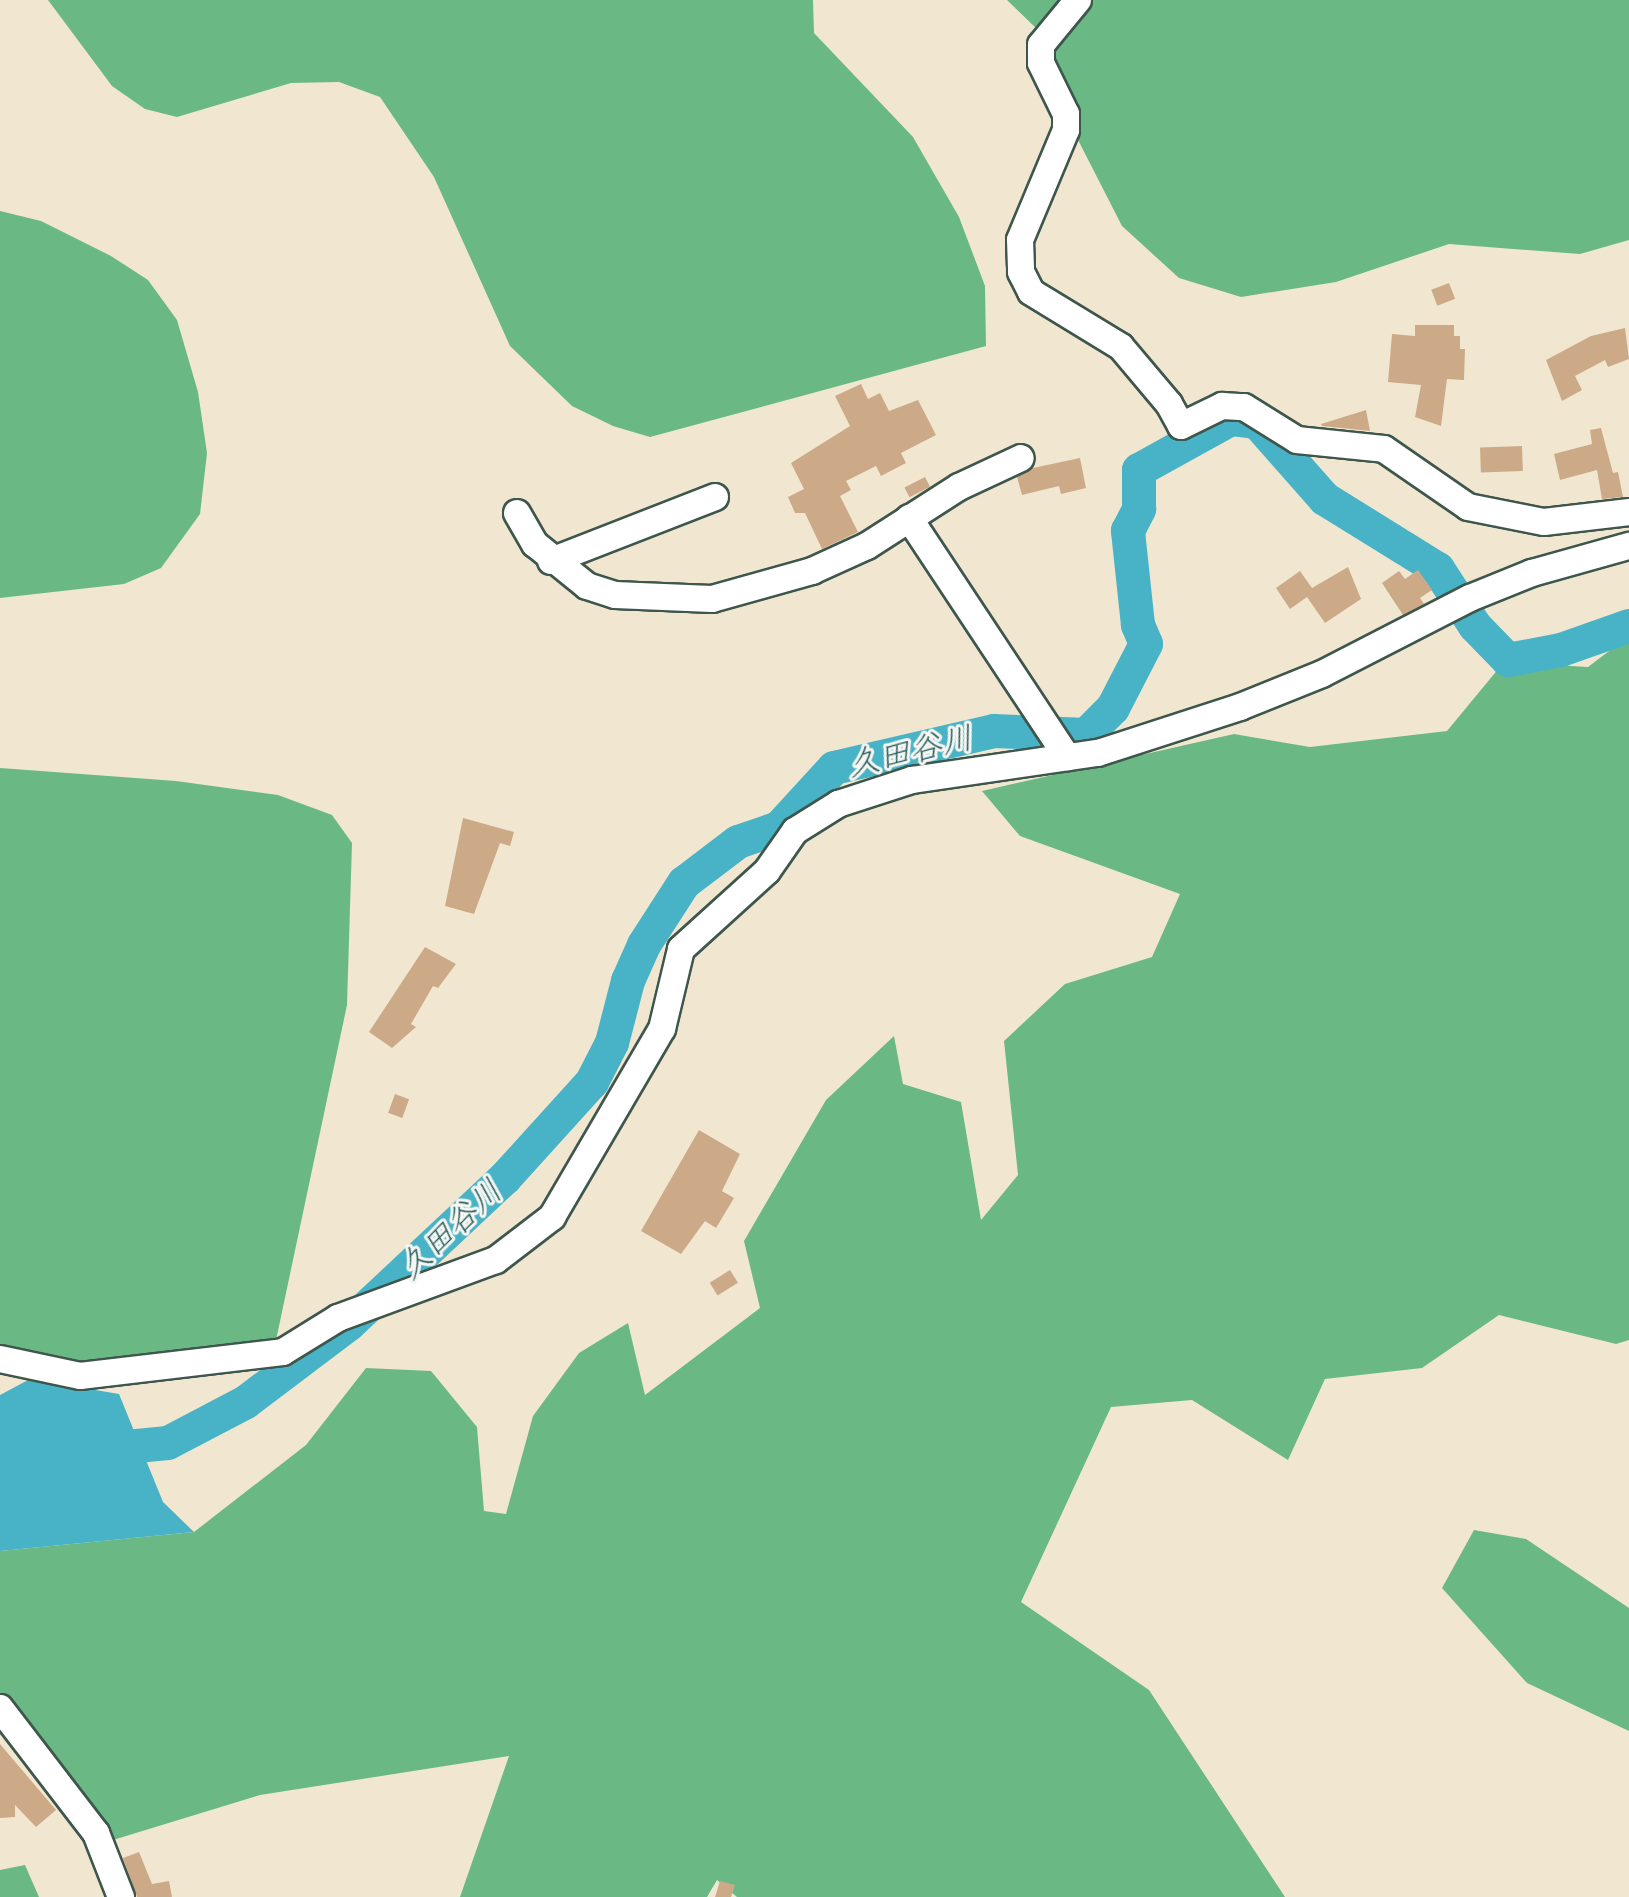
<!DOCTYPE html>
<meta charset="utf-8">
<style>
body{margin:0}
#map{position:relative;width:1629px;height:1897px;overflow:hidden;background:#f1e7d1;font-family:Itim,"Klee One",sans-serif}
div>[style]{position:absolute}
.forest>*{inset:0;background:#6ab984}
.water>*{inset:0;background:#48b3c6}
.river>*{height:34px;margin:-17px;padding:0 17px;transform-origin:17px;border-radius:17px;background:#48b3c6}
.building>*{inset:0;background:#ccaa87;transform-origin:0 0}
.roads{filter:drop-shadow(2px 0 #3e564c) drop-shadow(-2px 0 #3e564c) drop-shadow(0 2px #3e564c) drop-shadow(0 -2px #3e564c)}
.minor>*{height:26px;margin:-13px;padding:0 13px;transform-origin:13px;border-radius:13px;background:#fff}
span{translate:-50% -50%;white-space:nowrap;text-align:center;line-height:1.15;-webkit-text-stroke:6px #f6f6f2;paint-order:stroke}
.water-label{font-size:32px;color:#2b6060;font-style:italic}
</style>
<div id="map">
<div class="forest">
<i style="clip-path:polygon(48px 0,813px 0,814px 33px,913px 137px,959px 217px,985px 286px,986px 346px,650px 437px,613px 426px,572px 406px,510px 346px,434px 177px,380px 97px,339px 82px,291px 83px,177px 117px,145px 109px,112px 86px)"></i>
<i style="clip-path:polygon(1007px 0,1629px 0,1629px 240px,1580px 254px,1449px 244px,1336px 282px,1241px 297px,1179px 278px,1122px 226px,1075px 134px,1041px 33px)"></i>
<i style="clip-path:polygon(0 211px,41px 221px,111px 256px,148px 280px,177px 320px,198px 392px,207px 453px,200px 514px,161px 568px,124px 584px,0 598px)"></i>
<i style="clip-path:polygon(1629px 636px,1629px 1340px,1616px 1344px,1499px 1315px,1422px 1368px,1325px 1379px,1288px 1460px,1192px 1400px,1111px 1407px,1021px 1602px,1149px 1690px,1285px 1897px,737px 1897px,717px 1880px,707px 1897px,460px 1897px,509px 1756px,260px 1795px,113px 1840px,0 1699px,0 1551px,194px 1532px,306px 1445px,366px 1368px,431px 1371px,477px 1427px,484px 1511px,506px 1514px,533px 1416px,579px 1353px,628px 1323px,645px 1395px,760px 1308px,744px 1241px,826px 1100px,894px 1036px,903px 1084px,961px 1102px,981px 1220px,1018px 1175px,1004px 1041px,1065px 984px,1152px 957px,1180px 894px,1020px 836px,982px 791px,1234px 734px,1310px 747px,1447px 731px,1504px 662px,1588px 667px)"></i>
<i style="clip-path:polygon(0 768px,176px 781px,278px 795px,332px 815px,352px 843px,347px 1005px,275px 1345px,89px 1371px,0 1349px)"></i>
<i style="clip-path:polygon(1474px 1530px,1526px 1539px,1629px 1608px,1629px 1731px,1527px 1683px,1442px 1588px)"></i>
<i style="clip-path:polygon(25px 1865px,39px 1897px,0 1897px,0 1870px)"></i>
</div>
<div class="water">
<i style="clip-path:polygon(30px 1379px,119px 1394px,163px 1502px,194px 1532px,0 1551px,0 1395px)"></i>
</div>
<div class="river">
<i style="left:96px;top:1450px;width:72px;rotate:-5.6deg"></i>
<i style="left:168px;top:1443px;width:88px;rotate:-27.7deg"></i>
<i style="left:246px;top:1402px;width:129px;rotate:-37.1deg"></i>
<i style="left:349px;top:1324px;width:214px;rotate:-43.1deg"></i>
<i style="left:505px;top:1178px;width:130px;rotate:-47.8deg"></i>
<i style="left:592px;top:1082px;width:44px;rotate:-62.9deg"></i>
<i style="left:612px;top:1043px;width:64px;rotate:-75.5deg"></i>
<i style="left:628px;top:981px;width:39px;rotate:-66deg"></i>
<i style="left:644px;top:945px;width:74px;rotate:-57.2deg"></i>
<i style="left:684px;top:883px;width:68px;rotate:-37.2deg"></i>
<i style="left:738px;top:842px;width:43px;rotate:-18.9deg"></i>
<i style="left:779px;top:828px;width:81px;rotate:-47.5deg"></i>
<i style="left:834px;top:768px;width:164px;rotate:-13deg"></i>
<i style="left:994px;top:731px;width:92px;rotate:2.5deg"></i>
<i style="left:1086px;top:735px;width:38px;rotate:-45deg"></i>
<i style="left:1113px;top:708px;width:72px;rotate:-62.7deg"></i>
<i style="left:1146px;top:644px;width:21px;rotate:-113deg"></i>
<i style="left:1138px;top:625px;width:95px;rotate:-96.1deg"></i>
<i style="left:1128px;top:531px;width:25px;rotate:-63deg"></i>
<i style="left:1139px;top:509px;width:39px;rotate:-90deg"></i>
<i style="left:1139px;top:470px;width:105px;rotate:-29deg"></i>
<i style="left:1231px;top:419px;width:26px;rotate:7deg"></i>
<i style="left:1257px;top:422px;width:103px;rotate:48.6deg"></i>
<i style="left:1325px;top:499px;width:133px;rotate:31.8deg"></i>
<i style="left:1438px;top:569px;width:68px;rotate:57deg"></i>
<i style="left:1475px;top:626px;width:47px;rotate:45.9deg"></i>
<i style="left:1508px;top:660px;width:54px;rotate:-10.7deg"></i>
<i style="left:1561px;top:650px;width:72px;rotate:-19.4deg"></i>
</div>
<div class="building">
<i style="left:1449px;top:283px;width:17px;height:19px;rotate:69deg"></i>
<i style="clip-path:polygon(1415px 325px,1454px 325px,1454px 336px,1460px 336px,1460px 349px,1465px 349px,1464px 380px,1447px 379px,1441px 426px,1415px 417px,1421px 385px,1388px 382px,1392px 334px,1415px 336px)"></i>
<i style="clip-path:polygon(1625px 328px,1629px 359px,1608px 367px,1605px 360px,1575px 376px,1582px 390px,1562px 401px,1546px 360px,1591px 336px)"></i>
<i style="clip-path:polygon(861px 384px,868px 399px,880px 393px,889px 411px,918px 400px,936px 435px,901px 453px,906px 463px,881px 476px,876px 466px,846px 481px,851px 490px,840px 496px,858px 532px,822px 549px,805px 513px,795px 513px,788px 497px,804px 489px,791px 463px,850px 426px,835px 396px)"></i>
<i style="clip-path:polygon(1366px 410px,1370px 431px,1322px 426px,1321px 424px)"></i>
<i style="clip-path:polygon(1601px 428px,1613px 473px,1618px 472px,1623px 497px,1602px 499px,1597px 470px,1560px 480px,1554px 454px,1592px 444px,1590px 430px)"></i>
<i style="left:1522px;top:446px;width:25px;height:42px;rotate:88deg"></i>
<i style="clip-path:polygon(1080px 458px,1086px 488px,1061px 494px,1059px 486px,1022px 495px,1017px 477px,1033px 468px)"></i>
<i style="left:925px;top:477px;width:11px;height:23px;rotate:63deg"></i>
<i style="clip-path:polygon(1348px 567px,1361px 599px,1325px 623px,1307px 597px,1290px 609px,1276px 588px,1300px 571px,1312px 588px)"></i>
<i style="clip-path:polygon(1418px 570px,1432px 590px,1420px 598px,1424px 604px,1403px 615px,1382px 583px,1399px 571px,1405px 579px)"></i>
<i style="clip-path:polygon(463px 818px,514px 832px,510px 846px,500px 843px,474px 914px,445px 906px)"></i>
<i style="clip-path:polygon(425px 947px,456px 964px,438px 988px,433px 986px,411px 1024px,416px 1027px,392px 1048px,369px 1032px)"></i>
<i style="left:395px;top:1094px;width:15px;height:20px;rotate:20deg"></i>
<i style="clip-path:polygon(699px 1130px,740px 1154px,722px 1191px,734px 1198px,716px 1228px,705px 1221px,681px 1254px,641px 1231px)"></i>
<i style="left:730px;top:1270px;width:15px;height:24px;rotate:58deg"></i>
<i style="clip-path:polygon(0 1744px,56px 1810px,36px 1827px,15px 1805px,15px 1817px,0 1818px)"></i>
<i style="clip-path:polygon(139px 1852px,152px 1884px,169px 1881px,172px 1897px,137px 1897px,123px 1858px)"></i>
<i style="clip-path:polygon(720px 1881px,735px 1885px,731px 1897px,715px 1897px)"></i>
</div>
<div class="roads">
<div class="minor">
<i style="left:1078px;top:0;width:58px;rotate:129.4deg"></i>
<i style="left:1041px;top:45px;width:18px;rotate:90deg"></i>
<i style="left:1041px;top:63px;width:57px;rotate:63.9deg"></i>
<i style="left:1066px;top:114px;width:16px;rotate:90deg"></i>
<i style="left:1066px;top:130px;width:119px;rotate:112.7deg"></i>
<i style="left:1020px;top:240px;width:32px;rotate:88deg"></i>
<i style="left:1021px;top:272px;width:22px;rotate:63deg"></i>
<i style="left:1031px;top:292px;width:105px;rotate:31.4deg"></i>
<i style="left:1121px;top:347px;width:75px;rotate:49.9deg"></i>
<i style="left:1169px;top:404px;width:25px;rotate:61deg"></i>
<i style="left:1181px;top:426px;width:46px;rotate:-26deg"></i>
<i style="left:1222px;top:406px;width:22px;rotate:3deg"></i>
<i style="left:1244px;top:407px;width:62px;rotate:31.9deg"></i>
<i style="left:1297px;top:440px;width:87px;rotate:5.9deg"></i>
<i style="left:1384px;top:449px;width:102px;rotate:34.6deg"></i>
<i style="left:1468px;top:507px;width:77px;rotate:11.2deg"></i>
<i style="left:1544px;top:522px;width:86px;rotate:-6.7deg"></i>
<i style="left:517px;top:513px;width:36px;rotate:60deg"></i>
<i style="left:535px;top:544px;width:67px;rotate:38.9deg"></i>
<i style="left:587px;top:586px;width:29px;rotate:18deg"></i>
<i style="left:615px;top:595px;width:97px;rotate:2.4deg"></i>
<i style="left:712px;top:599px;width:104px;rotate:-15.6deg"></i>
<i style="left:812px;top:571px;width:60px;rotate:-24.4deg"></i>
<i style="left:867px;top:546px;width:109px;rotate:-32.7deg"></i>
<i style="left:959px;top:487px;width:68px;rotate:-25.1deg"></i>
<i style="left:909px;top:518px;width:287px;rotate:56.5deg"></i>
<i style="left:551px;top:561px;width:176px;rotate:-21.3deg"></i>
<i style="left:0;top:1359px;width:82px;rotate:12deg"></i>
<i style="left:80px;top:1376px;width:204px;rotate:-6.7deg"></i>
<i style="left:283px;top:1352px;width:65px;rotate:-31.7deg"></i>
<i style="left:338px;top:1318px;width:168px;rotate:-20.2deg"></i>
<i style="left:496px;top:1260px;width:71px;rotate:-37.5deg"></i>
<i style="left:552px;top:1217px;width:218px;rotate:-59.7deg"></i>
<i style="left:662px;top:1029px;width:82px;rotate:-76.6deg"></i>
<i style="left:681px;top:949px;width:116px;rotate:-42.2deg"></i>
<i style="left:767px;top:871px;width:49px;rotate:-55deg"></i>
<i style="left:795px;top:831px;width:51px;rotate:-32.1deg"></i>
<i style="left:838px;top:804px;width:78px;rotate:-18deg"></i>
<i style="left:912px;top:780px;width:188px;rotate:-8.3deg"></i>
<i style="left:1098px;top:753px;width:149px;rotate:-17.9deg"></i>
<i style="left:1240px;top:707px;width:88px;rotate:-21.9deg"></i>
<i style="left:1322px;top:674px;width:166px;rotate:-27.2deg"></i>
<i style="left:1470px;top:598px;width:67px;rotate:-22deg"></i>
<i style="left:1532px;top:573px;width:101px;rotate:-15.6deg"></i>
<i style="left:0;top:1708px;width:158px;rotate:52.5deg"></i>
<i style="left:96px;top:1833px;width:69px;rotate:68.7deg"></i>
</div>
</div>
<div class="water-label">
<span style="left:910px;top:751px;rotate:-13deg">久田谷川</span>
<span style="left:450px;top:1229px;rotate:-43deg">久田谷川</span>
</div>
</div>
